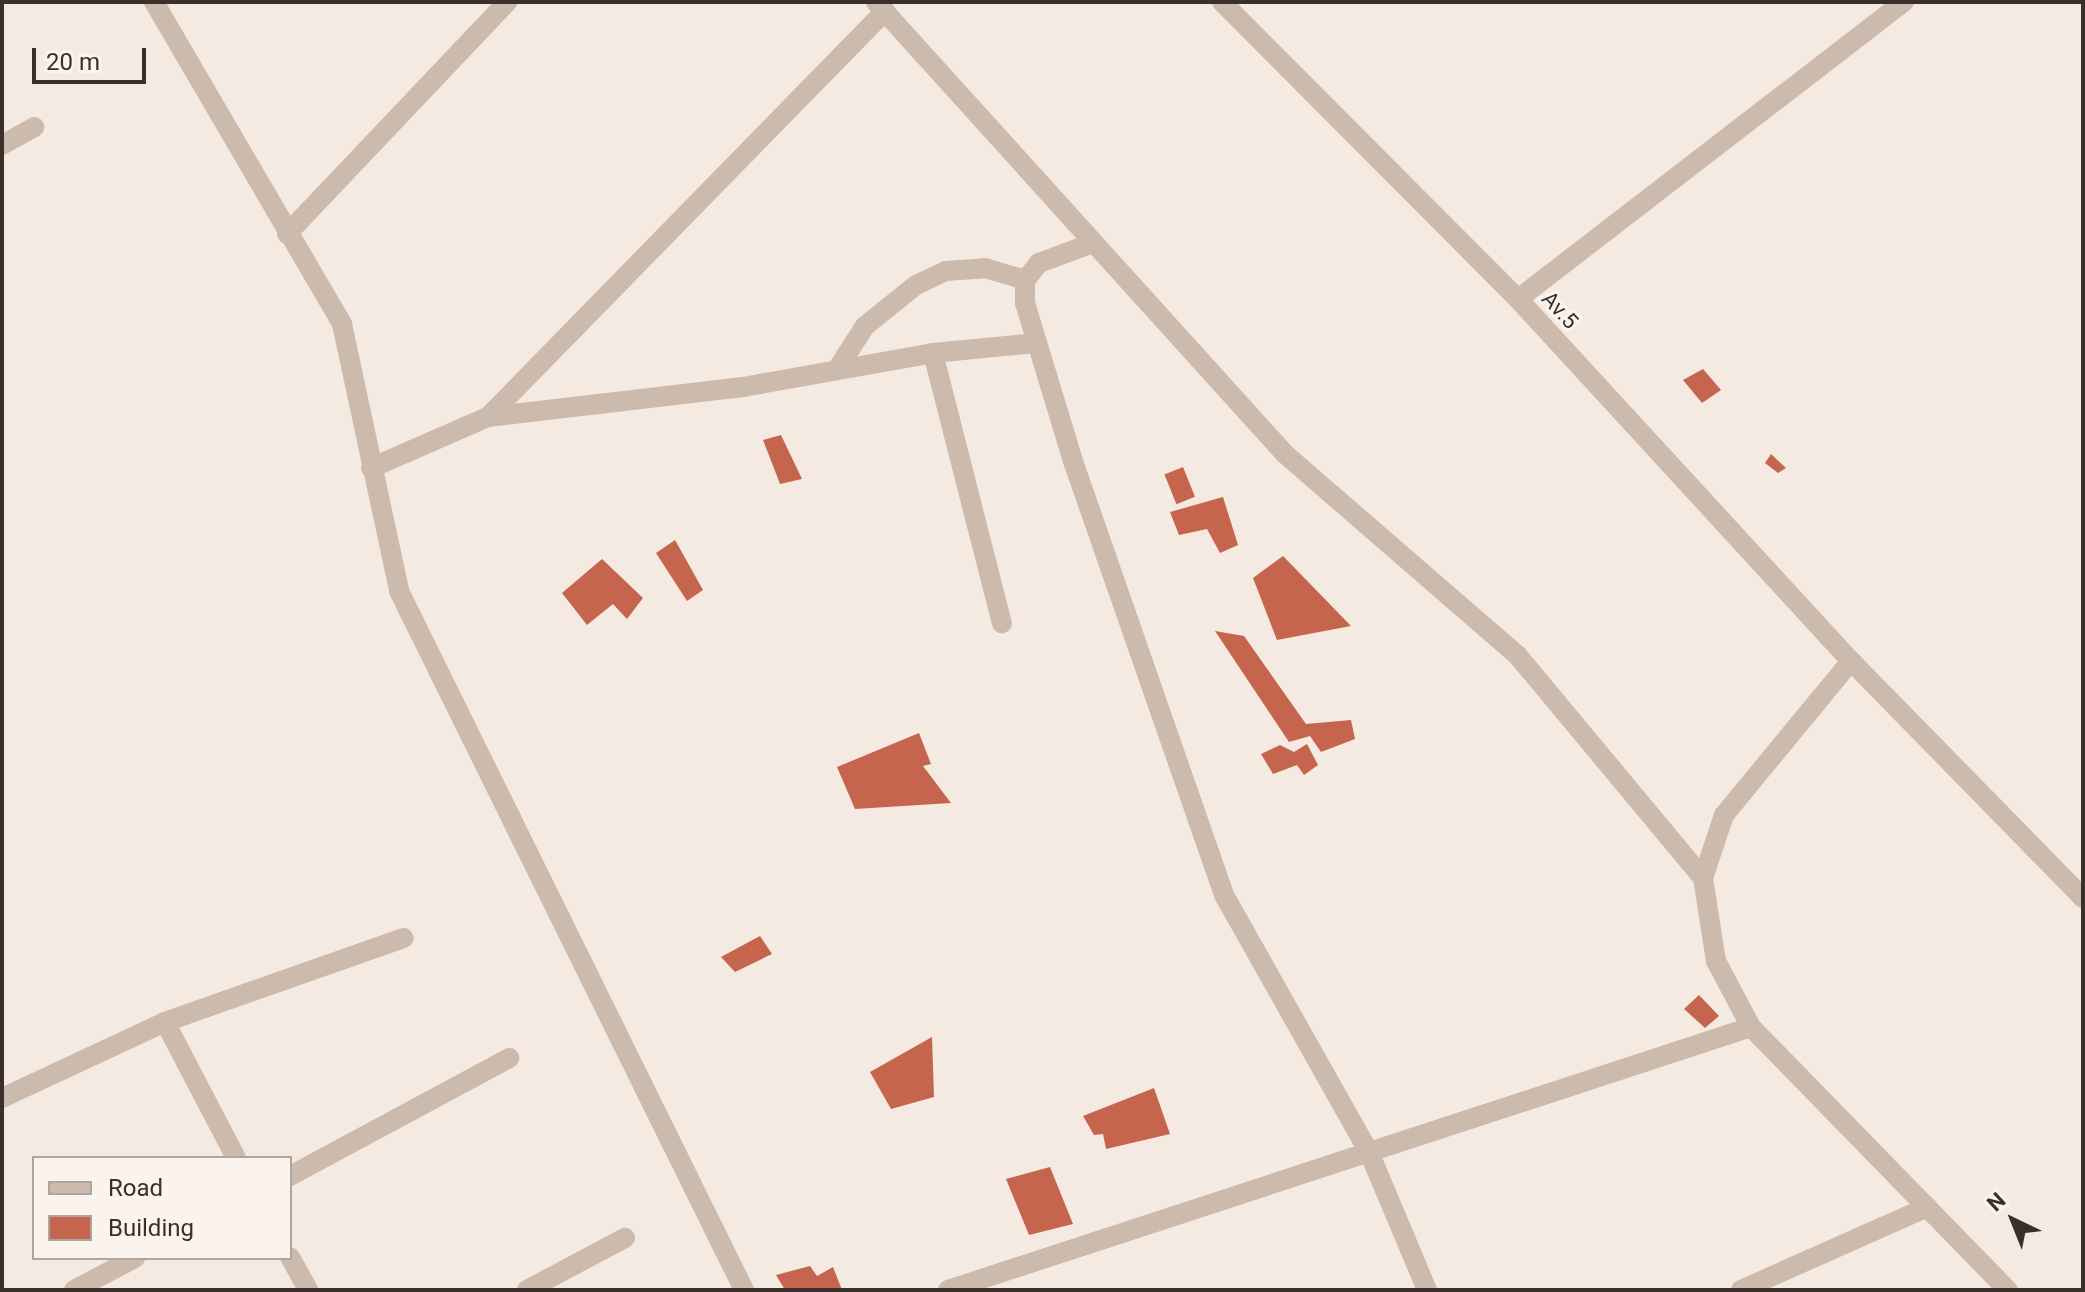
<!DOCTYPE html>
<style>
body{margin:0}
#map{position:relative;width:2085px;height:1292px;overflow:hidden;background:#f4eae1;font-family:Roboto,sans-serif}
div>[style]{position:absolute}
.building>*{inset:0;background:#c5654e;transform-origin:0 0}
.minor>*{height:20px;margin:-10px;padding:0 10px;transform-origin:10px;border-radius:10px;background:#ccbaad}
span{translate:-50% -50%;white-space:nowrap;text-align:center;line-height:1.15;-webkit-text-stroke:6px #fbf4ee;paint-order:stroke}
.street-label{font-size:22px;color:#3b2f2b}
.frame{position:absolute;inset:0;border:4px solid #3b2f2b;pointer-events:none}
.legend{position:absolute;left:32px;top:1156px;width:260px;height:104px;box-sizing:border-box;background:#fbf4ee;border:2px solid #aea5a0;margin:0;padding:10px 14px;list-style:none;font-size:24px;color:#3b2f2b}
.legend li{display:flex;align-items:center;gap:16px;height:40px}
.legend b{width:40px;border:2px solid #aea5a0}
.north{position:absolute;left:1973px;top:1180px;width:80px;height:80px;-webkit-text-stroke:6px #fbf4ee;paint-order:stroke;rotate:317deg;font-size:22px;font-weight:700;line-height:32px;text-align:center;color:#3b2f2b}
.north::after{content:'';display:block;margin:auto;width:28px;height:36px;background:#3b2f2b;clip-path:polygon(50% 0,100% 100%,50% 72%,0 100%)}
.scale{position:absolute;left:32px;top:48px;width:114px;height:36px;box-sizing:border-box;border:4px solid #3b2f2b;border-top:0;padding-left:10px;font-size:24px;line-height:28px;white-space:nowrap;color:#3b2f2b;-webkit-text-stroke:6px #fbf4ee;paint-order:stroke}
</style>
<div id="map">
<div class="building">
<i style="clip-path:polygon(1703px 369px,1721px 390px,1702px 403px,1683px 380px)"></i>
<i style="clip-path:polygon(781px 435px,802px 479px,780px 484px,763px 440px)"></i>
<i style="clip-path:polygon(1771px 454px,1786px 468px,1778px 473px,1765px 463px)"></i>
<i style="left:1183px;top:467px;width:32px;height:20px;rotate:68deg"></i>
<i style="clip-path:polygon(1223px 497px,1238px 545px,1220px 553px,1207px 529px,1179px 535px,1170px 512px)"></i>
<i style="clip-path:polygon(675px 540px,703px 590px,687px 601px,656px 553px)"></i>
<i style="clip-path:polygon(1283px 556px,1351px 626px,1277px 640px,1253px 578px)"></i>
<i style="clip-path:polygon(602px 559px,643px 598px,627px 619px,613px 604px,587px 625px,562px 593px)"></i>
<i style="clip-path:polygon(1215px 631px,1244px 636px,1306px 724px,1351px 720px,1355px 739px,1321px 752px,1310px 736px,1289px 742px)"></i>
<i style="clip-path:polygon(919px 733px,931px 764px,923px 766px,951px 803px,855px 809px,837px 767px)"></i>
<i style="clip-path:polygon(1307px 744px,1318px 765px,1304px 775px,1297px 765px,1273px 774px,1261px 754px,1280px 745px,1294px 752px)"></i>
<i style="clip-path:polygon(760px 936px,772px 954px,735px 972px,721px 957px)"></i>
<i style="clip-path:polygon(1699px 995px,1719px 1016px,1705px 1028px,1684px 1009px)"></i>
<i style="clip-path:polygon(932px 1037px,934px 1097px,891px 1109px,870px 1072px)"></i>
<i style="clip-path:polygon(1154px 1088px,1170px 1134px,1106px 1149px,1103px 1134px,1094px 1135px,1083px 1116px)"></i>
<i style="clip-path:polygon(1050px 1167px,1073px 1224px,1029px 1235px,1006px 1179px)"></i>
<i style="clip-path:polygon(810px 1266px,817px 1276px,833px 1267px,842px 1290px,785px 1290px,776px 1275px)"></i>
</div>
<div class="minor">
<i style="left:154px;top:2px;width:373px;rotate:59.7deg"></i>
<i style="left:342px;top:324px;width:273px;rotate:77.9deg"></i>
<i style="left:399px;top:591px;width:780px;rotate:63.73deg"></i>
<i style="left:876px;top:2px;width:610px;rotate:47.86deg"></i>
<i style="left:1285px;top:454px;width:308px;rotate:40.9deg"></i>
<i style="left:1518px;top:656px;width:289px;rotate:50.2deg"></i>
<i style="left:1222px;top:2px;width:419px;rotate:45.1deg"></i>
<i style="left:1518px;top:299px;width:492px;rotate:47.4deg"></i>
<i style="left:1851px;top:661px;width:332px;rotate:45.6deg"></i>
<i style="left:2px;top:145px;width:37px;rotate:-29deg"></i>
<i style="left:287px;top:234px;width:320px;rotate:-46.5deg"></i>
<i style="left:1093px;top:243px;width:58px;rotate:159.7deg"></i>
<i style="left:1039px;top:263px;width:22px;rotate:129deg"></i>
<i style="left:1025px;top:280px;width:23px;rotate:90deg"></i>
<i style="left:1025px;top:303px;width:168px;rotate:73.1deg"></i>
<i style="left:1074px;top:464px;width:456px;rotate:70.8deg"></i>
<i style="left:1224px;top:895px;width:295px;rotate:60.6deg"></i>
<i style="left:1369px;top:1152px;width:150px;rotate:67.2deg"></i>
<i style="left:1518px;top:299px;width:487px;rotate:-37.6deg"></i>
<i style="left:933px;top:353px;width:279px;rotate:75.7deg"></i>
<i style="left:838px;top:368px;width:50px;rotate:-57.3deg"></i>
<i style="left:865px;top:326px;width:65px;rotate:-38.8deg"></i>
<i style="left:916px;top:285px;width:33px;rotate:-25deg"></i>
<i style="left:946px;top:271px;width:39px;rotate:-4deg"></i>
<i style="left:985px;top:268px;width:42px;rotate:16.7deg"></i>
<i style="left:488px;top:417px;width:257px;rotate:-6.7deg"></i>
<i style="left:743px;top:387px;width:193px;rotate:-10.1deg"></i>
<i style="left:933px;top:353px;width:104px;rotate:-5.5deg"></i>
<i style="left:371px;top:468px;width:128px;rotate:-23.6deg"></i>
<i style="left:488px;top:417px;width:568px;rotate:-45.64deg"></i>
<i style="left:1851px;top:661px;width:200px;rotate:129.5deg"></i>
<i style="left:1724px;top:815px;width:66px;rotate:108.4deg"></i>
<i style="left:1703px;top:878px;width:84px;rotate:81.1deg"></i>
<i style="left:1716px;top:961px;width:75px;rotate:62.1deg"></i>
<i style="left:1751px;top:1027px;width:368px;rotate:45.7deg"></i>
<i style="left:165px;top:1022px;width:153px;rotate:62.4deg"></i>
<i style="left:2px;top:1098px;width:180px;rotate:-25deg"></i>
<i style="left:165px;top:1022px;width:253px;rotate:-19.4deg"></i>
<i style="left:290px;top:1176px;width:249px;rotate:-28.3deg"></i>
<i style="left:290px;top:1257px;width:38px;rotate:61deg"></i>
<i style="left:74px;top:1290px;width:69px;rotate:-27.7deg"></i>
<i style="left:527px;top:1290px;width:111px;rotate:-28deg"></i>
<i style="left:948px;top:1290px;width:845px;rotate:-18.13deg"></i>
<i style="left:1741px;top:1290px;width:204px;rotate:-24deg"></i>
</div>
<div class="street-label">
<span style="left:1560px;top:310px;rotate:47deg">Av.5</span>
</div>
<div class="frame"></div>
<ul class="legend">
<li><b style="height:10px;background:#ccbaad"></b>Road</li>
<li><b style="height:22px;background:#c5654e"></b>Building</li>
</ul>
<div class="north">N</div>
<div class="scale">20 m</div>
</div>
